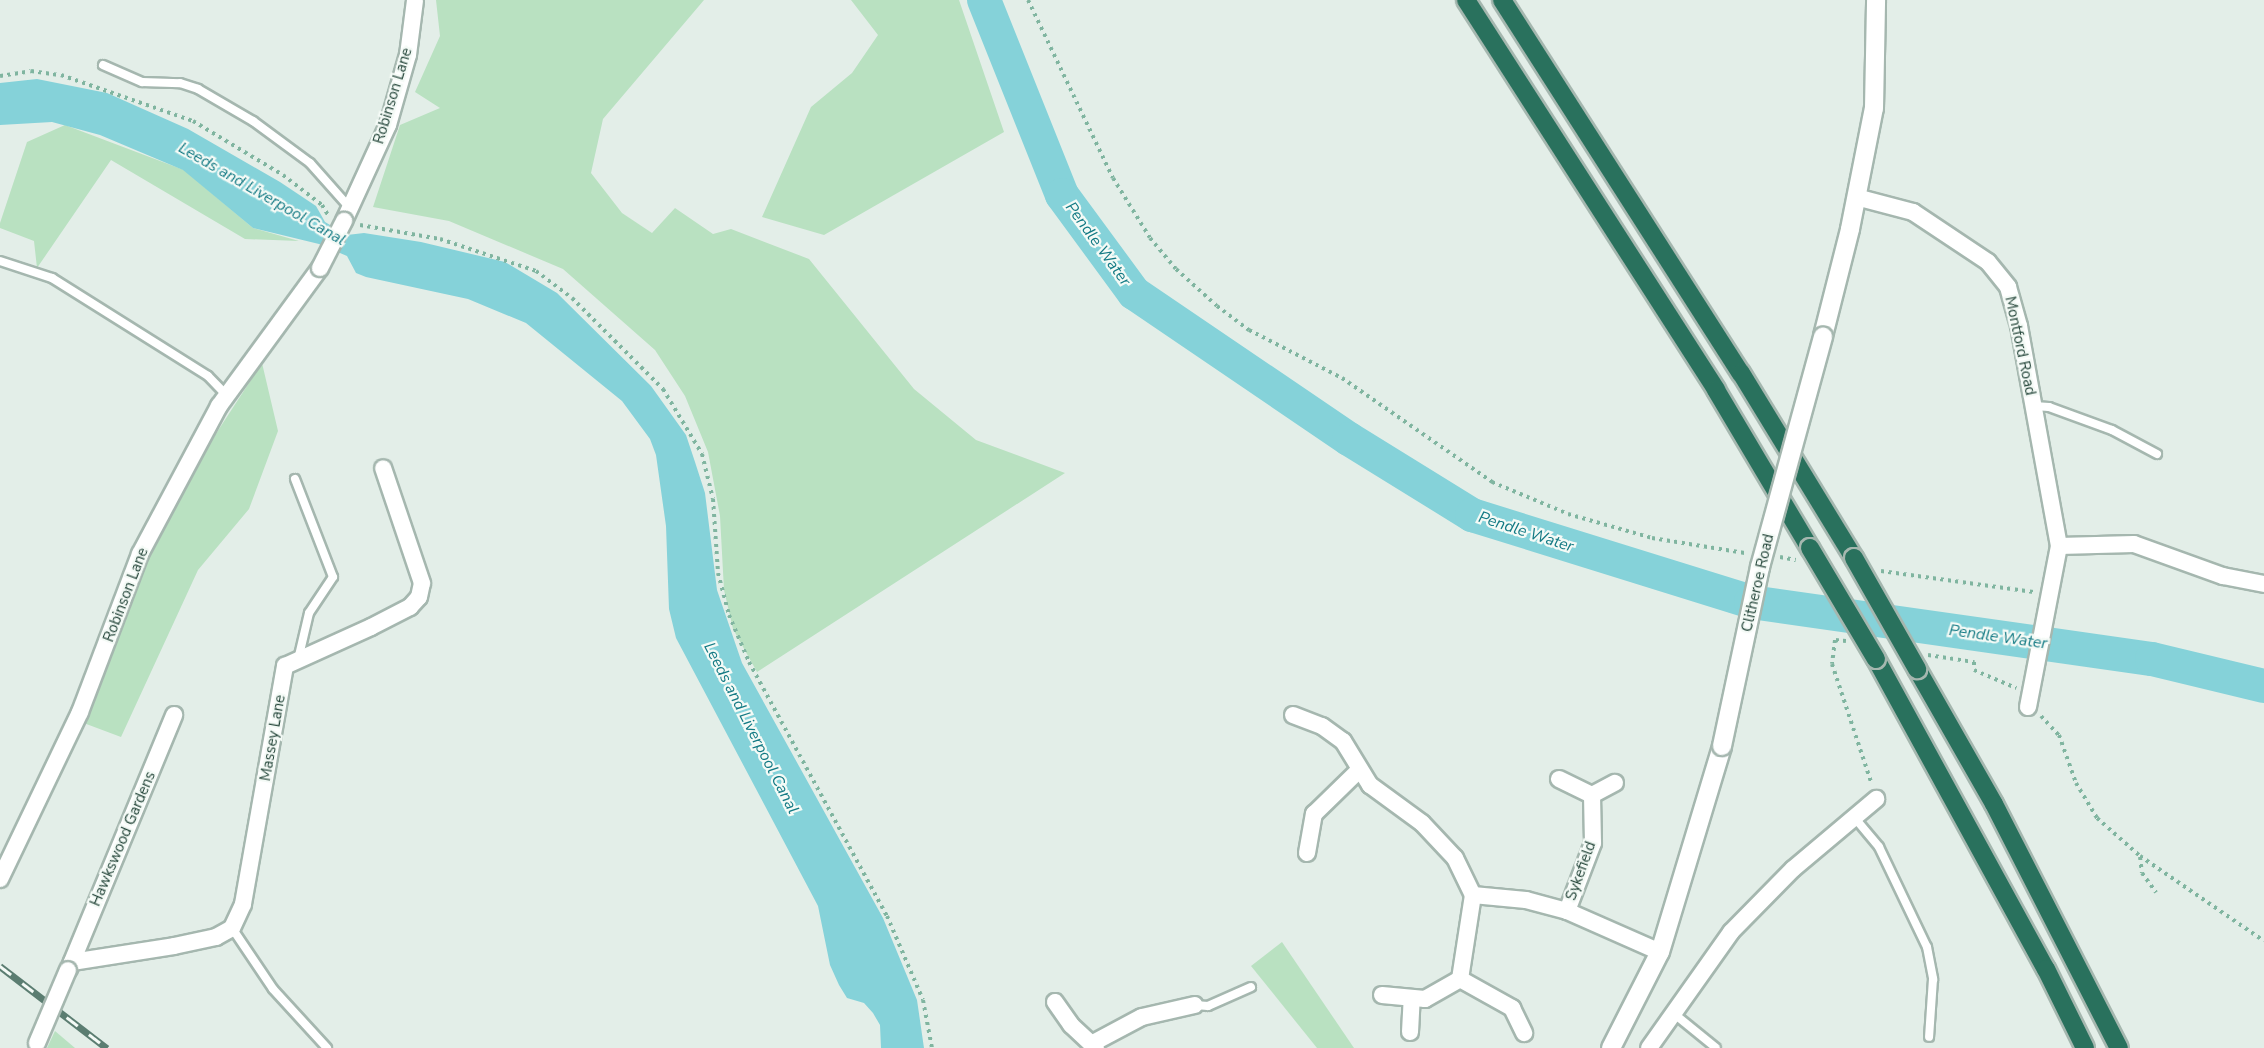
<!DOCTYPE html>
<style>
body{margin:0}
#map{position:relative;width:2264px;height:1048px;overflow:hidden;background:#e3eee8;font-family:"Nunito Sans",sans-serif}
div>[style]{position:absolute}
.green>*{inset:0;background:#b9e1c1}
.water>*{inset:0;background:#85d2d9}
.river>*{height:34px;margin:-17px;padding:0 17px;transform-origin:17px;border-radius:17px;background:#85d2d9}
.path>*{height:4px;margin-top:-2px;transform-origin:0;background:repeating-linear-gradient(90deg,#80b5a0 0 3px,transparent 0 7.5px)}
.roads{filter:drop-shadow(2px 0 #a5b7af) drop-shadow(-2px 0 #a5b7af) drop-shadow(0 2px #a5b7af) drop-shadow(0 -2px #a5b7af)}
.lane>*{height:8px;margin:-4px;padding:0 4px;transform-origin:4px;border-radius:4px;background:#fff}
.street>*{height:16px;margin:-8px;padding:0 8px;transform-origin:8px;border-radius:8px;background:#fff}
.secondary>*{height:18px;margin:-9px;padding:0 9px;transform-origin:9px;border-radius:9px;background:#fff}
.highway>*{height:18px;margin:-9px;padding:0 9px;transform-origin:9px;border-radius:9px;background:#29715d}
.rail>*{height:7px;margin-top:-3.5px;transform-origin:0;background:repeating-linear-gradient(90deg,#f4faf6 0 14px,#5b7d71 0 28px);box-sizing:border-box;border-block:2px solid #5b7d71}
.bridges{filter:drop-shadow(2px 0 #a5b7af) drop-shadow(-2px 0 #a5b7af) drop-shadow(0 2px #a5b7af) drop-shadow(0 -2px #a5b7af)}
.street-bridge>*{height:16px;margin:-8px;padding:0 8px;transform-origin:8px;border-radius:8px;background:#fff}
.secondary-bridge>*{height:18px;margin:-9px;padding:0 9px;transform-origin:9px;border-radius:9px;background:#fff}
.highway-bridge>*{height:18px;margin:-9px;padding:0 9px;transform-origin:9px;border-radius:9px;background:#29715d}
span{translate:-50% -50%;white-space:nowrap;text-align:center;line-height:1.15;-webkit-text-stroke:4.5px #f4faf6;paint-order:stroke}
.street-label{font-size:15px;color:#204236}
.water-label{font-size:16px;color:#137a84;font-style:italic}
</style>
<div id="map">
<div class="green">
<i style="clip-path:polygon(436px 0,704px 0,603px 119px,591px 173px,622px 213px,652px 233px,675px 208px,713px 234px,731px 229px,809px 259px,914px 389px,976px 440px,1065px 473px,757px 672px,733px 629px,724px 590px,720px 516px,708px 452px,685px 396px,655px 350px,563px 269px,449px 221px,373px 207px,400px 125px,440px 108px,415px 92px,440px 36px)"></i>
<i style="clip-path:polygon(851px 0,959px 0,1004px 132px,824px 235px,762px 217px,811px 107px,852px 73px,878px 35px)"></i>
<i style="clip-path:polygon(65px 125px,184px 170px,253px 228px,299px 241px,245px 239px,111px 160px,37px 268px,34px 241px,0 228px,0 223px,27px 142px)"></i>
<i style="clip-path:polygon(262px 363px,278px 431px,249px 509px,198px 570px,121px 737px,81px 722px,138px 579px,189px 475px)"></i>
<i style="clip-path:polygon(1282px 942px,1354px 1048px,1317px 1048px,1251px 966px)"></i>
<i style="clip-path:polygon(55px 1031px,75px 1048px,47px 1048px)"></i>
</div>
<div class="water">
<i style="clip-path:polygon(37px 79px,107px 93px,188px 129px,280px 182px,316px 206px,325px 222px,347px 235px,364px 233px,421px 242px,505px 262px,557px 293px,651px 386px,686px 435px,695px 462px,705px 493px,717px 590px,742px 663px,883px 918px,917px 1000px,924px 1048px,881px 1048px,880px 1025px,873px 1013px,864px 1003px,847px 998px,839px 985px,830px 965px,818px 906px,676px 638px,669px 609px,666px 526px,656px 455px,650px 439px,622px 401px,526px 323px,468px 299px,366px 277px,356px 273px,347px 256px,319px 244px,253px 228px,183px 170px,100px 135px,52px 122px,0 125px,0 83px)"></i>
</div>
<div class="river">
<i style="left:984px;top:0;width:210px;rotate:68.2deg"></i>
<i style="left:1062px;top:195px;width:122px;rotate:53.7deg"></i>
<i style="left:1134px;top:293px;width:260px;rotate:34.2deg"></i>
<i style="left:1349px;top:439px;width:145px;rotate:31.7deg"></i>
<i style="left:1472px;top:515px;width:292px;rotate:17.3deg"></i>
<i style="left:1751px;top:602px;width:405px;rotate:8.1deg"></i>
<i style="left:2152px;top:659px;width:115px;rotate:13.6deg"></i>
</div>
<div class="path">
<i style="left:1028px;top:0;width:197px;rotate:64.5deg"></i>
<i style="left:1113px;top:178px;width:70px;rotate:58.3deg"></i>
<i style="left:1150px;top:238px;width:40px;rotate:50deg"></i>
<i style="left:1176px;top:269px;width:55px;rotate:42.1deg"></i>
<i style="left:1217px;top:306px;width:40px;rotate:37deg"></i>
<i style="left:1249px;top:330px;width:105px;rotate:27.3deg"></i>
<i style="left:1342px;top:378px;width:183px;rotate:34.7deg"></i>
<i style="left:1492px;top:482px;width:82px;rotate:22.8deg"></i>
<i style="left:1568px;top:514px;width:87px;rotate:15.9deg"></i>
<i style="left:1652px;top:538px;width:94px;rotate:9.2deg"></i>
<i style="left:0;top:76px;width:31px;rotate:-9deg"></i>
<i style="left:31px;top:71px;width:30px;rotate:8deg"></i>
<i style="left:61px;top:75px;width:140px;rotate:19.2deg"></i>
<i style="left:193px;top:121px;width:105px;rotate:31deg"></i>
<i style="left:283px;top:175px;width:49px;rotate:37.6deg"></i>
<i style="left:322px;top:205px;width:12px;rotate:59deg"></i>
<i style="left:360px;top:225px;width:81px;rotate:9.9deg"></i>
<i style="left:440px;top:239px;width:101px;rotate:18.4deg"></i>
<i style="left:536px;top:271px;width:45px;rotate:36.9deg"></i>
<i style="left:572px;top:298px;width:129px;rotate:45deg"></i>
<i style="left:663px;top:389px;width:76px;rotate:59deg"></i>
<i style="left:702px;top:454px;width:46px;rotate:76.3deg"></i>
<i style="left:713px;top:499px;width:74px;rotate:86.1deg"></i>
<i style="left:718px;top:573px;width:43px;rotate:75.3deg"></i>
<i style="left:729px;top:615px;width:51px;rotate:66.9deg"></i>
<i style="left:749px;top:662px;width:289px;rotate:61.5deg"></i>
<i style="left:887px;top:916px;width:91px;rotate:66.8deg"></i>
<i style="left:923px;top:1000px;width:49px;rotate:79.4deg"></i>
<i style="left:1780px;top:557px;width:16px;rotate:11deg"></i>
<i style="left:1881px;top:571px;width:154px;rotate:7.8deg"></i>
<i style="left:1846px;top:641px;width:11px;rotate:-175deg"></i>
<i style="left:1835px;top:640px;width:24px;rotate:97deg"></i>
<i style="left:1832px;top:664px;width:127px;rotate:71.7deg"></i>
<i style="left:1928px;top:655px;width:47px;rotate:8.7deg"></i>
<i style="left:1974px;top:662px;width:8px;rotate:90deg"></i>
<i style="left:1974px;top:670px;width:46px;rotate:23.2deg"></i>
<i style="left:2041px;top:716px;width:26px;rotate:47deg"></i>
<i style="left:2059px;top:735px;width:51px;rotate:70.5deg"></i>
<i style="left:2076px;top:783px;width:41px;rotate:59deg"></i>
<i style="left:2097px;top:818px;width:57px;rotate:41.5deg"></i>
<i style="left:2140px;top:856px;width:150px;rotate:34.4deg"></i>
<i style="left:2140px;top:857px;width:16px;rotate:83deg"></i>
<i style="left:2142px;top:873px;width:24px;rotate:54deg"></i>
</div>
<div class="roads">
<div class="lane">
<i style="left:103px;top:65px;width:43px;rotate:23.6deg"></i>
<i style="left:142px;top:82px;width:38px;rotate:2deg"></i>
<i style="left:180px;top:83px;width:19px;rotate:18deg"></i>
<i style="left:198px;top:89px;width:64px;rotate:30.2deg"></i>
<i style="left:253px;top:121px;width:71px;rotate:36.4deg"></i>
<i style="left:310px;top:163px;width:59px;rotate:48.4deg"></i>
<i style="left:0;top:261px;width:55px;rotate:18.1deg"></i>
<i style="left:52px;top:278px;width:184px;rotate:32.1deg"></i>
<i style="left:208px;top:376px;width:28px;rotate:46deg"></i>
<i style="left:2034px;top:406px;width:15px;rotate:4deg"></i>
<i style="left:2049px;top:407px;width:67px;rotate:20.1deg"></i>
<i style="left:2112px;top:430px;width:51px;rotate:28.1deg"></i>
<i style="left:295px;top:479px;width:105px;rotate:68.8deg"></i>
<i style="left:333px;top:577px;width:43px;rotate:123.7deg"></i>
<i style="left:309px;top:613px;width:48px;rotate:103.2deg"></i>
<i style="left:1854px;top:817px;width:39px;rotate:50deg"></i>
<i style="left:1879px;top:847px;width:111px;rotate:64.4deg"></i>
<i style="left:1927px;top:947px;width:33px;rotate:79deg"></i>
<i style="left:1933px;top:979px;width:58px;rotate:93.9deg"></i>
<i style="left:232px;top:928px;width:73px;rotate:56.1deg"></i>
<i style="left:273px;top:989px;width:80px;rotate:47.5deg"></i>
<i style="left:1195px;top:1005px;width:13px;rotate:4deg"></i>
<i style="left:1208px;top:1006px;width:47px;rotate:-23.8deg"></i>
<i style="left:1673px;top:1013px;width:55px;rotate:39.1deg"></i>
</div>
<div class="street">
<i style="left:1856px;top:197px;width:59px;rotate:14.7deg"></i>
<i style="left:1913px;top:212px;width:90px;rotate:33.7deg"></i>
<i style="left:1988px;top:262px;width:32px;rotate:51deg"></i>
<i style="left:2008px;top:287px;width:41px;rotate:74.2deg"></i>
<i style="left:2019px;top:326px;width:224px;rotate:79.7deg"></i>
<i style="left:2059px;top:546px;width:164px;rotate:100.9deg"></i>
<i style="left:344px;top:221px;width:106px;rotate:-65.4deg"></i>
<i style="left:388px;top:125px;width:73px;rotate:-74.1deg"></i>
<i style="left:408px;top:55px;width:55px;rotate:-82.7deg"></i>
<i style="left:2059px;top:546px;width:75px;rotate:-1.5deg"></i>
<i style="left:2134px;top:544px;width:95px;rotate:19.8deg"></i>
<i style="left:2223px;top:576px;width:42px;rotate:11deg"></i>
<i style="left:1293px;top:715px;width:31px;rotate:21deg"></i>
<i style="left:1322px;top:726px;width:26px;rotate:36deg"></i>
<i style="left:1343px;top:741px;width:52px;rotate:58.5deg"></i>
<i style="left:1370px;top:785px;width:64px;rotate:36.2deg"></i>
<i style="left:1422px;top:823px;width:48px;rotate:46.7deg"></i>
<i style="left:1455px;top:858px;width:41px;rotate:64.1deg"></i>
<i style="left:1473px;top:895px;width:53px;rotate:5.4deg"></i>
<i style="left:1526px;top:900px;width:42px;rotate:15deg"></i>
<i style="left:1567px;top:911px;width:102px;rotate:23.8deg"></i>
<i style="left:1559px;top:779px;width:37px;rotate:26deg"></i>
<i style="left:1307px;top:853px;width:40px;rotate:-80deg"></i>
<i style="left:1314px;top:814px;width:62px;rotate:-44.3deg"></i>
<i style="left:0;top:879px;width:185px;rotate:-64.4deg"></i>
<i style="left:80px;top:712px;width:169px;rotate:-69.2deg"></i>
<i style="left:140px;top:554px;width:168px;rotate:-61.9deg"></i>
<i style="left:219px;top:406px;width:171px;rotate:-53.8deg"></i>
<i style="left:1567px;top:911px;width:73px;rotate:-69.1deg"></i>
<i style="left:1593px;top:843px;width:48px;rotate:-91.2deg"></i>
<i style="left:1592px;top:795px;width:26px;rotate:-28deg"></i>
<i style="left:72px;top:962px;width:103px;rotate:-8.9deg"></i>
<i style="left:174px;top:946px;width:43px;rotate:-12.1deg"></i>
<i style="left:216px;top:937px;width:18px;rotate:-29deg"></i>
<i style="left:232px;top:928px;width:26px;rotate:-65deg"></i>
<i style="left:243px;top:904px;width:242px;rotate:-80deg"></i>
<i style="left:285px;top:666px;width:94px;rotate:-24.4deg"></i>
<i style="left:371px;top:627px;width:44px;rotate:-27.1deg"></i>
<i style="left:410px;top:607px;width:13px;rotate:-48deg"></i>
<i style="left:419px;top:597px;width:14px;rotate:-78deg"></i>
<i style="left:422px;top:583px;width:121px;rotate:-108.7deg"></i>
<i style="left:69px;top:969px;width:275px;rotate:-67.5deg"></i>
<i style="left:1460px;top:979px;width:60px;rotate:29.1deg"></i>
<i style="left:1512px;top:1008px;width:28px;rotate:64deg"></i>
<i style="left:1382px;top:995px;width:43px;rotate:5.3deg"></i>
<i style="left:1425px;top:999px;width:40px;rotate:-29.7deg"></i>
<i style="left:1460px;top:979px;width:85px;rotate:-81.2deg"></i>
<i style="left:1055px;top:1002px;width:28px;rotate:55deg"></i>
<i style="left:1071px;top:1025px;width:34px;rotate:43deg"></i>
<i style="left:1410px;top:1032px;width:33px;rotate:-87deg"></i>
<i style="left:1093px;top:1043px;width:55px;rotate:-28deg"></i>
<i style="left:1142px;top:1017px;width:54px;rotate:-12.8deg"></i>
<i style="left:1649px;top:1048px;width:142px;rotate:-54.7deg"></i>
<i style="left:1731px;top:932px;width:88px;rotate:-45.5deg"></i>
<i style="left:1793px;top:869px;width:109px;rotate:-40.1deg"></i>
</div>
<div class="secondary">
<i style="left:1823px;top:336px;width:110px;rotate:-75.8deg"></i>
<i style="left:1850px;top:229px;width:123px;rotate:-78.8deg"></i>
<i style="left:1874px;top:108px;width:108px;rotate:-88.9deg"></i>
<i style="left:1611px;top:1048px;width:108px;rotate:-63deg"></i>
<i style="left:1660px;top:952px;width:215px;rotate:-73.2deg"></i>
</div>
<div class="highway">
<i style="left:1466px;top:0;width:463px;rotate:57.3deg"></i>
<i style="left:1716px;top:390px;width:184px;rotate:59.3deg"></i>
<i style="left:1502px;top:0;width:443px;rotate:57.4deg"></i>
<i style="left:1741px;top:373px;width:217px;rotate:58.6deg"></i>
<i style="left:1876px;top:659px;width:354px;rotate:61.3deg"></i>
<i style="left:2046px;top:969px;width:88px;rotate:63.7deg"></i>
<i style="left:1917px;top:669px;width:155px;rotate:60.3deg"></i>
<i style="left:1994px;top:804px;width:274px;rotate:62.9deg"></i>
</div>
</div>
<div class="rail">
<i style="left:0;top:966px;width:135px;rotate:37.5deg"></i>
</div>
<div class="bridges">
<div class="street-bridge">
<i style="left:320px;top:268px;width:53px;rotate:-62.9deg"></i>
<i style="left:37px;top:1043px;width:79px;rotate:-67deg"></i>
</div>
<div class="secondary-bridge">
<i style="left:1722px;top:746px;width:183px;rotate:-78deg"></i>
<i style="left:1760px;top:567px;width:239px;rotate:-74.7deg"></i>
</div>
<div class="highway-bridge">
<i style="left:1810px;top:548px;width:129px;rotate:59.3deg"></i>
<i style="left:1854px;top:558px;width:128px;rotate:60.4deg"></i>
</div>
</div>
<div class="street-label">
<span style="left:393px;top:96px;rotate:-73deg">Robinson Lane</span>
<span style="left:2020px;top:346px;rotate:78deg">Montford Road</span>
<span style="left:1758px;top:583px;rotate:-77deg">Clitheroe Road</span>
<span style="left:126px;top:595px;rotate:-69deg">Robinson Lane</span>
<span style="left:273px;top:738px;rotate:-80deg">Massey Lane</span>
<span style="left:123px;top:839px;rotate:-67deg">Hawkswood Gardens</span>
<span style="left:1581px;top:871px;rotate:-70deg">Sykefield</span>
</div>
<div class="water-label">
<span style="left:262px;top:194px;rotate:30deg">Leeds and Liverpool Canal</span>
<span style="left:1098px;top:244px;rotate:54deg">Pendle Water</span>
<span style="left:1526px;top:532px;rotate:18deg">Pendle Water</span>
<span style="left:1998px;top:637px;rotate:8deg">Pendle Water</span>
<span style="left:751px;top:728px;rotate:63deg">Leeds and Liverpool Canal</span>
</div>
</div>
